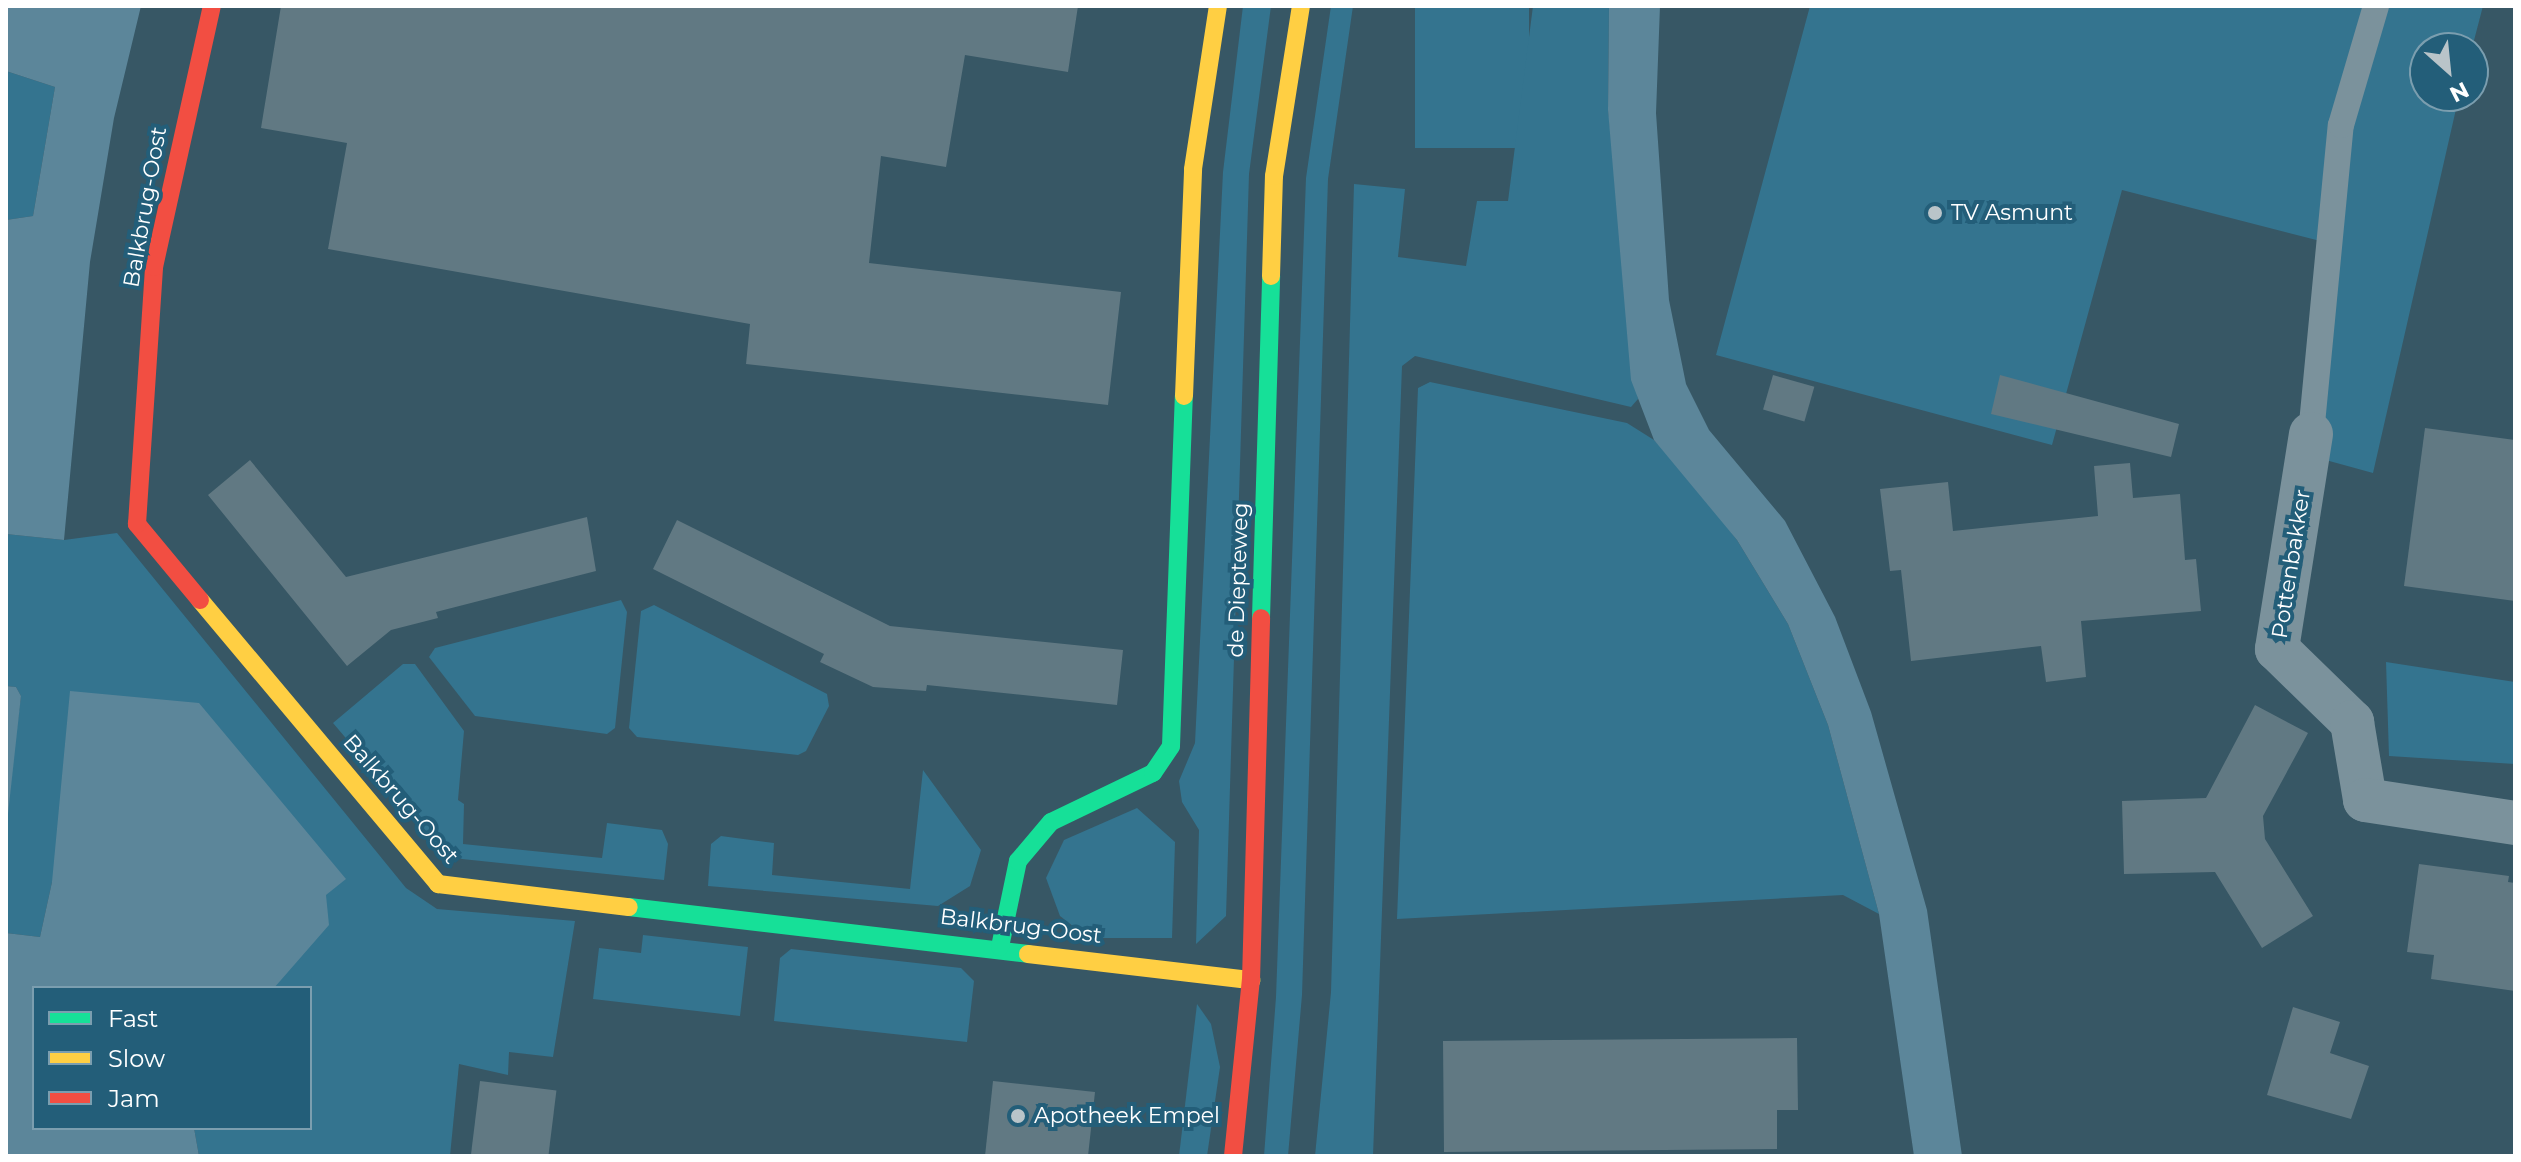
<!DOCTYPE html>
<style>
body{margin:0}
#map{position:relative;width:2521px;height:1162px;overflow:hidden;background:#375765;font-family:Montserrat,sans-serif}
div>[style]{position:absolute}
.green>*{inset:0;background:#34748f;transform-origin:0 0}
.water>*{inset:0;background:#5c869a}
.building>*{inset:0;background:#617983;transform-origin:0 0}
.lane>*{height:26px;margin:-13px;padding:0 13px;transform-origin:13px;border-radius:13px;background:#7b929c}
.street>*{height:44px;margin:-22px;padding:0 22px;transform-origin:22px;border-radius:22px;background:#7b929c}
.fast>*{height:18px;margin:-9px;padding:0 9px;transform-origin:9px;border-radius:9px;background:#16e098}
.slow>*{height:18px;margin:-9px;padding:0 9px;transform-origin:9px;border-radius:9px;background:#ffcf43}
.jam>*{height:18px;margin:-9px;padding:0 9px;transform-origin:9px;border-radius:9px;background:#f24e42}
.dots>*{width:22px;height:22px;translate:-50% -50%;box-sizing:border-box;border:4px solid #235e79;border-radius:50%}
span{translate:-50% -50%;white-space:nowrap;text-align:center;line-height:1.15;-webkit-text-stroke:8px #235e79;paint-order:stroke}
.street-label{font-size:22px;color:#fff}
.poi-label{font-size:22px;color:#fff}
.left{translate:0 -50%;text-align:left}
.frame{position:absolute;inset:0;border:8px solid #fff;pointer-events:none}
.legend{position:absolute;left:32px;top:986px;width:280px;height:144px;box-sizing:border-box;background:#235e79;border:2px solid #7b9eaf;margin:0;padding:10px 14px;list-style:none;font-size:24px;color:#fff}
.legend li{display:flex;align-items:center;gap:16px;height:40px}
.legend b{width:40px;border:2px solid #7b9eaf}
.north{position:absolute;left:2409px;top:32px;width:80px;height:80px;box-sizing:border-box;background:#235e79;border:2px solid #7b9eaf;border-radius:50%;rotate:153deg;font-size:22px;font-weight:700;line-height:32px;text-align:center;color:#fff}
.north::after{content:'';display:block;margin:auto;width:28px;height:36px;background:#b9c4c9;clip-path:polygon(50% 0,100% 100%,50% 72%,0 100%)}
</style>
<div id="map">
<div class="green">
<i style="clip-path:polygon(1243px 6px,1271px 6px,1249px 174px,1226px 916px,1196px 944px,1199px 830px,1182px 802px,1179px 781px,1195px 743px,1223px 172px)"></i>
<i style="clip-path:polygon(1331px 6px,1353px 6px,1328px 179px,1302px 995px,1288px 1156px,1264px 1156px,1276px 997px,1306px 178px)"></i>
<i style="left:1415px;top:6px;width:114px;height:142px"></i>
<i style="clip-path:polygon(1533px 6px,1609px 6px,1608px 108px,1638px 399px,1631px 407px,1415px 356px,1402px 366px,1373px 1156px,1315px 1156px,1331px 992px,1354px 184px,1405px 189px,1398px 257px,1466px 266px,1477px 201px,1508px 201px)"></i>
<i style="clip-path:polygon(1810px 6px,2483px 6px,2472px 48px,2425px 48px,2425px 96px,2459px 96px,2373px 473px,2322px 459px,2332px 244px,2122px 190px,2052px 445px,1716px 355px)"></i>
<i style="clip-path:polygon(6px 71px,55px 87px,33px 216px,6px 220px)"></i>
<i style="clip-path:polygon(1430px 382px,1627px 423px,1654px 440px,1688px 475px,1737px 540px,1788px 624px,1828px 725px,1879px 914px,1843px 895px,1397px 919px,1418px 388px)"></i>
<i style="clip-path:polygon(117px 533px,406px 888px,437px 909px,575px 921px,553px 1057px,509px 1052px,508px 1075px,459px 1064px,450px 1156px,199px 1156px,194px 1128px,310px 1128px,310px 988px,274px 988px,281px 977px,52px 882px,40px 937px,6px 933px,6px 813px,21px 696px,16px 687px,6px 686px,6px 534px,64px 540px)"></i>
<i style="clip-path:polygon(621px 600px,627px 612px,615px 728px,607px 734px,475px 716px,429px 657px,435px 648px)"></i>
<i style="clip-path:polygon(654px 605px,827px 694px,829px 706px,806px 751px,798px 755px,637px 737px,629px 728px,641px 611px)"></i>
<i style="clip-path:polygon(2386px 662px,2515px 682px,2515px 764px,2389px 756px)"></i>
<i style="clip-path:polygon(403px 664px,415px 664px,464px 731px,458px 800px,464px 804px,463px 844px,602px 858px,607px 823px,662px 830px,668px 844px,664px 880px,462px 859px,441px 850px,333px 723px)"></i>
<i style="clip-path:polygon(923px 770px,981px 850px,970px 886px,938px 906px,708px 886px,711px 844px,721px 836px,774px 843px,772px 875px,910px 889px)"></i>
<i style="clip-path:polygon(1137px 808px,1175px 842px,1172px 938px,1088px 938px,1060px 916px,1046px 878px,1064px 840px)"></i>
<i style="clip-path:polygon(643px 935px,748px 947px,740px 1016px,593px 999px,599px 948px,641px 953px)"></i>
<i style="clip-path:polygon(791px 949px,961px 968px,974px 981px,967px 1042px,774px 1021px,780px 958px)"></i>
<i style="clip-path:polygon(1197px 1004px,1211px 1024px,1220px 1067px,1207px 1156px,1179px 1156px)"></i>
</div>
<div class="water">
<i style="clip-path:polygon(6px 6px,141px 6px,114px 118px,90px 262px,64px 540px,6px 534px,6px 220px,33px 216px,55px 87px,6px 71px)"></i>
<i style="clip-path:polygon(1609px 6px,1660px 6px,1656px 113px,1669px 300px,1686px 384px,1709px 430px,1785px 521px,1835px 617px,1871px 712px,1927px 910px,1962px 1156px,1914px 1156px,1879px 914px,1828px 725px,1788px 624px,1737px 540px,1654px 440px,1631px 380px,1608px 110px)"></i>
<i style="clip-path:polygon(6px 686px,16px 687px,21px 696px,8px 814px)"></i>
<i style="clip-path:polygon(70px 691px,199px 703px,346px 879px,326px 895px,329px 925px,274px 988px,34px 988px,34px 1128px,194px 1128px,199px 1156px,6px 1156px,6px 933px,40px 937px,52px 882px)"></i>
</div>
<div class="building">
<i style="clip-path:polygon(281px 6px,1078px 6px,1068px 72px,965px 55px,946px 167px,881px 156px,869px 263px,1121px 292px,1108px 405px,746px 364px,750px 324px,328px 249px,347px 143px,261px 128px)"></i>
<i style="left:1773px;top:375px;width:43px;height:36px;rotate:16deg"></i>
<i style="clip-path:polygon(2000px 375px,2179px 424px,2171px 457px,1991px 414px)"></i>
<i style="clip-path:polygon(2425px 428px,2515px 440px,2515px 601px,2404px 586px)"></i>
<i style="clip-path:polygon(250px 460px,346px 577px,587px 517px,596px 571px,436px 612px,438px 618px,391px 630px,347px 666px,208px 495px)"></i>
<i style="clip-path:polygon(2130px 463px,2133px 498px,2180px 494px,2185px 560px,2196px 559px,2201px 611px,2081px 621px,2086px 677px,2046px 682px,2041px 646px,1911px 661px,1901px 570px,1890px 571px,1880px 489px,1948px 482px,1953px 531px,2098px 516px,2094px 466px)"></i>
<i style="clip-path:polygon(677px 520px,890px 626px,1123px 650px,1117px 705px,927px 685px,926px 691px,873px 687px,820px 662px,824px 654px,653px 569px)"></i>
<i style="clip-path:polygon(2255px 705px,2308px 733px,2263px 816px,2265px 839px,2313px 916px,2262px 948px,2215px 872px,2124px 874px,2122px 801px,2206px 798px)"></i>
<i style="clip-path:polygon(2419px 864px,2509px 876px,2508px 882px,2515px 883px,2515px 991px,2431px 979px,2434px 955px,2407px 952px)"></i>
<i style="clip-path:polygon(2293px 1007px,2340px 1022px,2330px 1053px,2369px 1066px,2351px 1119px,2267px 1095px)"></i>
<i style="clip-path:polygon(1797px 1038px,1798px 1110px,1777px 1110px,1777px 1149px,1444px 1152px,1443px 1041px)"></i>
<i style="left:480px;top:1081px;width:77px;height:75px;rotate:7deg"></i>
<i style="clip-path:polygon(993px 1081px,1095px 1092px,1088px 1156px,985px 1156px)"></i>
</div>
<div class="lane">
<i style="left:2311px;top:434px;width:310px;rotate:-84.5deg"></i>
<i style="left:2341px;top:125px;width:124px;rotate:-73.6deg"></i>
</div>
<div class="street">
<i style="left:2311px;top:434px;width:218px;rotate:99deg"></i>
<i style="left:2277px;top:649px;width:105px;rotate:44.2deg"></i>
<i style="left:2352px;top:722px;width:79px;rotate:80.5deg"></i>
<i style="left:2365px;top:800px;width:152px;rotate:8.7deg"></i>
</div>
<div class="fast">
<i style="left:1261px;top:618px;width:342px;rotate:-88.3deg"></i>
<i style="left:629px;top:907px;width:402px;rotate:6.7deg"></i>
<i style="left:1000px;top:947px;width:88px;rotate:-78.2deg"></i>
<i style="left:1018px;top:861px;width:51px;rotate:-49.8deg"></i>
<i style="left:1051px;top:822px;width:113px;rotate:-25.7deg"></i>
<i style="left:1153px;top:773px;width:32px;rotate:-56deg"></i>
<i style="left:1171px;top:746px;width:350px;rotate:-87.9deg"></i>
</div>
<div class="slow">
<i style="left:1271px;top:276px;width:100px;rotate:-88.3deg"></i>
<i style="left:1274px;top:176px;width:172px;rotate:-81deg"></i>
<i style="left:1184px;top:396px;width:227px;rotate:-87.7deg"></i>
<i style="left:1193px;top:169px;width:165px;rotate:-81.3deg"></i>
<i style="left:200px;top:600px;width:371px;rotate:50deg"></i>
<i style="left:438px;top:884px;width:192px;rotate:6.9deg"></i>
<i style="left:1028px;top:954px;width:225px;rotate:6.7deg"></i>
</div>
<div class="jam">
<i style="left:200px;top:600px;width:99px;rotate:-129.7deg"></i>
<i style="left:137px;top:524px;width:258px;rotate:-86.2deg"></i>
<i style="left:154px;top:267px;width:267px;rotate:-77.5deg"></i>
<i style="left:1233px;top:1156px;width:177px;rotate:-84.2deg"></i>
<i style="left:1251px;top:980px;width:362px;rotate:-88.4deg"></i>
</div>
<div class="dots">
<i style="left:1935px;top:213px;background:#b9c4c9"></i>
<i style="left:1018px;top:1116px;background:#b9c4c9"></i>
</div>
<div class="street-label">
<span style="left:145px;top:207px;rotate:-80deg">Balkbrug-Oost</span>
<span style="left:2291px;top:564px;rotate:-81deg">Pottenbakker</span>
<span style="left:1238px;top:580px;rotate:-88deg">de Diepteweg</span>
<span style="left:401px;top:799px;rotate:49deg">Balkbrug-Oost</span>
<span style="left:1021px;top:926px;rotate:7deg">Balkbrug-Oost</span>
</div>
<div class="poi-label">
<span class="left" style="left:1951px;top:213px">TV Asmunt</span>
<span class="left" style="left:1034px;top:1116px">Apotheek Empel</span>
</div>
<div class="frame"></div>
<ul class="legend">
<li><b style="height:10px;background:#16e098"></b>Fast</li>
<li><b style="height:10px;background:#ffcf43"></b>Slow</li>
<li><b style="height:10px;background:#f24e42"></b>Jam</li>
</ul>
<div class="north">N</div>
</div>
